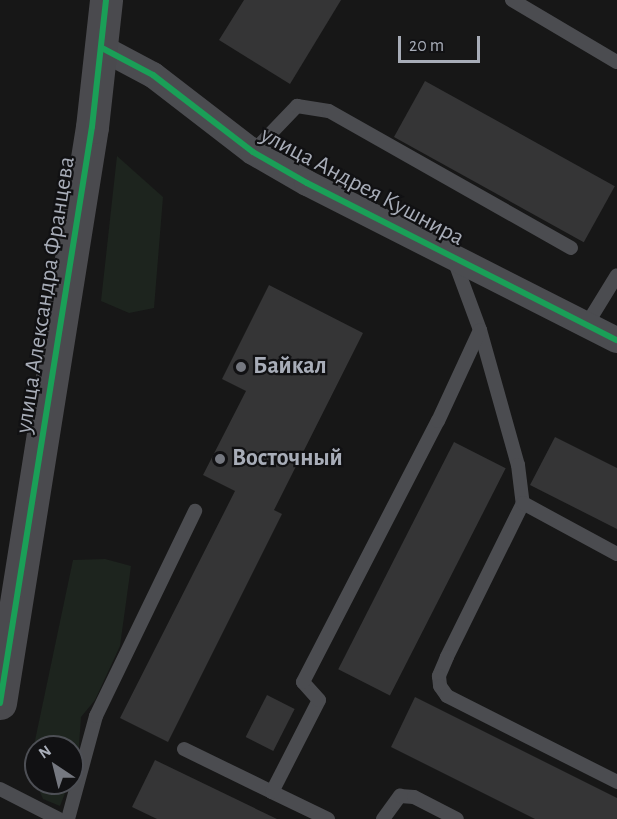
<!DOCTYPE html>
<meta charset="utf-8">
<style>
body{margin:0}
#map{position:relative;width:617px;height:819px;overflow:hidden;background:#171717;font-family:"Alegreya Sans",sans-serif}
div>[style]{position:absolute}
.green>*{inset:0;background:#1d241e}
.building>*{inset:0;background:#353536;transform-origin:0 0}
.lane>*{height:14px;margin:-7px;padding:0 7px;transform-origin:7px;border-radius:7px;background:#4b4c50}
.street>*{height:26px;margin:-13px;padding:0 13px;transform-origin:13px;border-radius:13px;background:#4b4c50}
.secondary>*{height:33px;margin:-16.5px;padding:0 16.5px;transform-origin:16.5px;border-radius:16.5px;background:#4a4a4e}
.cycleway>*{height:6px;margin:-3px;padding:0 3px;transform-origin:3px;border-radius:3px;background:#1a9f57}
.dots>*{width:16px;height:16px;translate:-50% -50%;box-sizing:border-box;border:3px solid #111113;border-radius:50%}
span{translate:-50% -50%;white-space:nowrap;text-align:center;line-height:1.15;-webkit-text-stroke:4.5px #111113;paint-order:stroke}
.street-label{font-size:24px;color:#a8adb8}
.poi-label{font-size:24px;color:#a8adb8;font-weight:700}
.left{translate:0 -50%;text-align:left}
.north{position:absolute;left:24px;top:735px;width:60px;height:60px;box-sizing:border-box;background:#111113;border:2px solid #4d4f55;border-radius:50%;rotate:325deg;font-size:16px;font-weight:700;line-height:24px;text-align:center;color:#a8adb8}
.north::after{content:'';display:block;margin:auto;width:21px;height:27px;background:#757880;clip-path:polygon(50% 0,100% 100%,50% 72%,0 100%)}
.scale{position:absolute;left:398px;top:36px;width:82px;height:27px;box-sizing:border-box;border:3px solid #a8adb8;border-top:0;padding-left:8px;font-size:18px;line-height:21px;white-space:nowrap;color:#a8adb8;-webkit-text-stroke:4px #111113;paint-order:stroke}
</style>
<div id="map">
<div class="green">
<i style="clip-path:polygon(117px 156px,163px 197px,154px 308px,129px 313px,101px 301px)"></i>
<i style="clip-path:polygon(105px 559px,131px 566px,120px 646px,95px 700px,81px 717px,78px 759px,72px 774px,72px 747px,36px 747px,36px 783px,29px 769px,73px 560px)"></i>
<i style="clip-path:polygon(36px 783px,69px 783px,60px 806px,43px 799px)"></i>
</div>
<div class="building">
<i style="clip-path:polygon(244px 0,341px 0,290px 84px,219px 40px)"></i>
<i style="left:425px;top:81px;width:217px;height:64px;rotate:29deg"></i>
<i style="clip-path:polygon(269px 285px,363px 333px,274px 510px,282px 514px,168px 742px,120px 718px,235px 491px,203px 475px,246px 391px,222px 379px)"></i>
<i style="clip-path:polygon(555px 437px,617px 468px,617px 529px,530px 485px)"></i>
<i style="left:454px;top:442px;width:58px;height:255px;rotate:27deg"></i>
<i style="left:267px;top:695px;width:31px;height:47px;rotate:27deg"></i>
<i style="clip-path:polygon(415px 697px,617px 798px,617px 819px,535px 819px,391px 747px)"></i>
<i style="clip-path:polygon(155px 760px,277px 819px,157px 819px,132px 807px)"></i>
</div>
<div class="lane">
<i style="left:512px;top:0;width:122px;rotate:30.6deg"></i>
<i style="left:253px;top:152px;width:64px;rotate:-46.3deg"></i>
<i style="left:297px;top:106px;width:32px;rotate:9deg"></i>
<i style="left:329px;top:111px;width:278px;rotate:29.5deg"></i>
<i style="left:453px;top:257px;width:78px;rotate:69.7deg"></i>
<i style="left:480px;top:330px;width:140px;rotate:74.3deg"></i>
<i style="left:518px;top:465px;width:38px;rotate:83deg"></i>
<i style="left:523px;top:503px;width:172px;rotate:116.3deg"></i>
<i style="left:447px;top:657px;width:21px;rotate:113deg"></i>
<i style="left:439px;top:676px;width:10px;rotate:84deg"></i>
<i style="left:440px;top:686px;width:12px;rotate:55deg"></i>
<i style="left:447px;top:696px;width:191px;rotate:26.8deg"></i>
<i style="left:587px;top:324px;width:57px;rotate:-58.5deg"></i>
<i style="left:523px;top:503px;width:107px;rotate:28.5deg"></i>
<i style="left:184px;top:749px;width:98px;rotate:26deg"></i>
<i style="left:0;top:789px;width:66px;rotate:27deg"></i>
<i style="left:68px;top:819px;width:107px;rotate:-74.8deg"></i>
<i style="left:96px;top:716px;width:228px;rotate:-64.2deg"></i>
<i style="left:328px;top:819px;width:62px;rotate:-154.3deg"></i>
<i style="left:272px;top:792px;width:103px;rotate:-62.9deg"></i>
<i style="left:319px;top:700px;width:24px;rotate:-132deg"></i>
<i style="left:303px;top:682px;width:294px;rotate:-62.7deg"></i>
<i style="left:438px;top:421px;width:100px;rotate:-65.2deg"></i>
<i style="left:383px;top:819px;width:29px;rotate:-54deg"></i>
<i style="left:400px;top:796px;width:14px;rotate:4deg"></i>
<i style="left:414px;top:797px;width:48px;rotate:27.1deg"></i>
</div>
<div class="street">
<i style="left:102px;top:48px;width:58px;rotate:27.9deg"></i>
<i style="left:153px;top:75px;width:126px;rotate:37.6deg"></i>
<i style="left:253px;top:152px;width:62px;rotate:29.9deg"></i>
<i style="left:307px;top:183px;width:347px;rotate:26.9deg"></i>
</div>
<div class="secondary">
<i style="left:0;top:703px;width:583px;rotate:-80.93deg"></i>
<i style="left:92px;top:127px;width:128px;rotate:-83.7deg"></i>
</div>
<div class="cycleway">
<i style="left:102px;top:48px;width:58px;rotate:27.9deg"></i>
<i style="left:153px;top:75px;width:126px;rotate:37.6deg"></i>
<i style="left:253px;top:152px;width:62px;rotate:29.9deg"></i>
<i style="left:307px;top:183px;width:347px;rotate:26.9deg"></i>
<i style="left:0;top:703px;width:583px;rotate:-80.93deg"></i>
<i style="left:92px;top:127px;width:128px;rotate:-83.7deg"></i>
</div>
<div class="dots">
<i style="left:241px;top:367px;background:#757880"></i>
<i style="left:220px;top:459px;background:#757880"></i>
</div>
<div class="street-label">
<span style="left:362px;top:187px;rotate:28deg">улица Андрея Кушнира</span>
<span style="left:46px;top:295px;rotate:-81deg">улица Александра Францева</span>
</div>
<div class="poi-label">
<span class="left" style="left:253px;top:367px">Байкал</span>
<span class="left" style="left:232px;top:459px">Восточный</span>
</div>
<div class="north">N</div>
<div class="scale">20 m</div>
</div>
